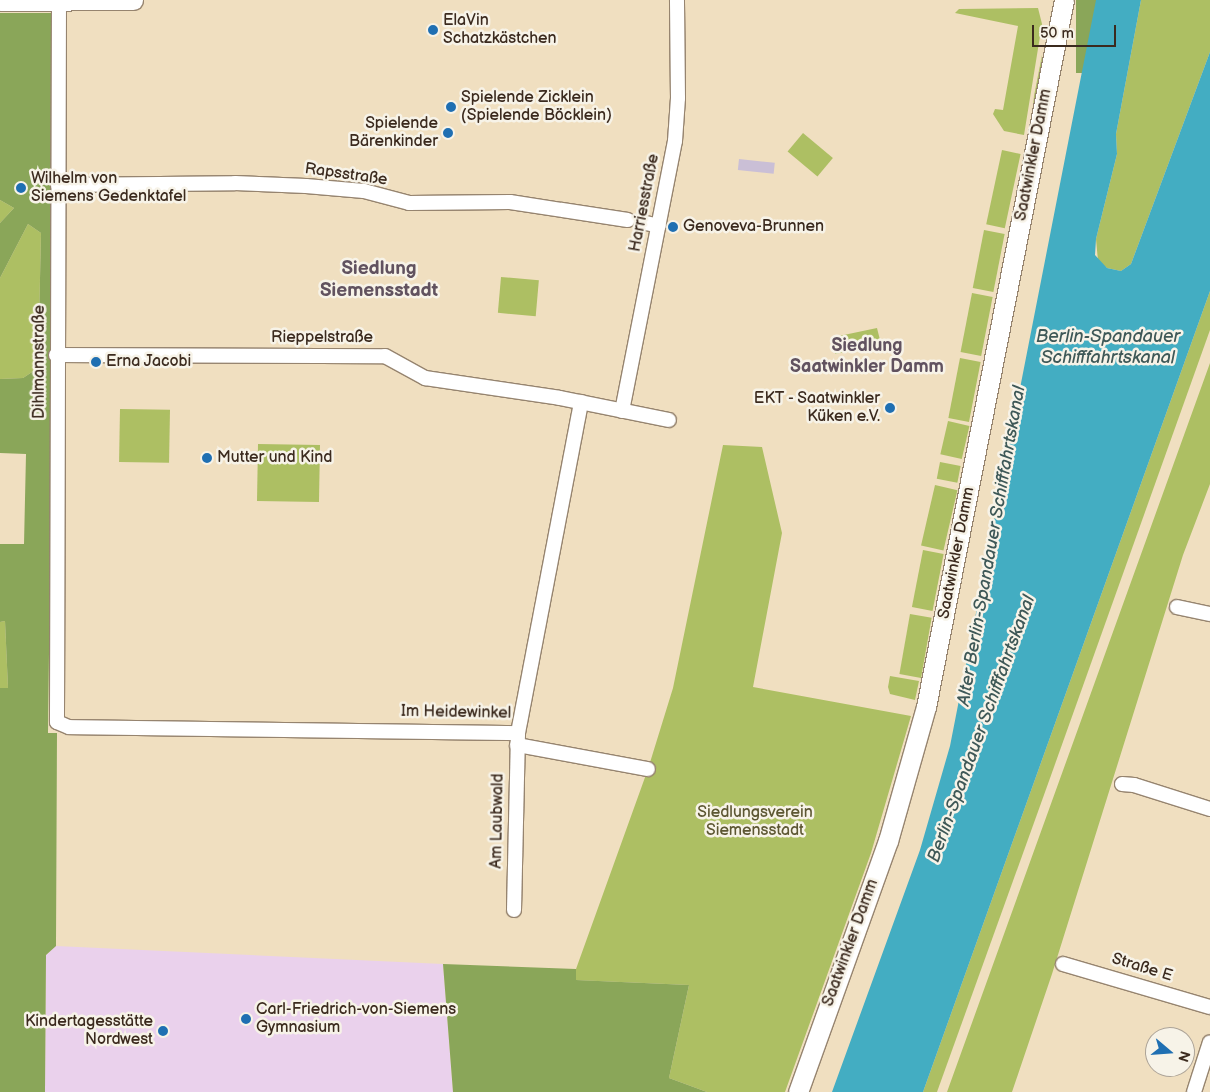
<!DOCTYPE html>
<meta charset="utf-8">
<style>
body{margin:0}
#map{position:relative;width:1210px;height:1092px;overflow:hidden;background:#f0dfc0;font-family:"Balsamiq Sans",sans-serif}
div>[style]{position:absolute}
.built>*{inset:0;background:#ead1ec}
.industrial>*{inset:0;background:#cabfd6;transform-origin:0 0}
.green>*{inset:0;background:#adbf63;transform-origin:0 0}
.forest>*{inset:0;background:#8aa659;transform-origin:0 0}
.water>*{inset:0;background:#43adc2}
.roads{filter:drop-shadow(1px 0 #96846f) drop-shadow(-1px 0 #96846f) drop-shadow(0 1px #96846f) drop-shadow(0 -1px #96846f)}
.minor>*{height:14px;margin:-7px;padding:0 7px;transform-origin:7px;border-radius:7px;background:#fff}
.secondary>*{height:19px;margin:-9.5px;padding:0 9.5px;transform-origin:9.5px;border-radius:9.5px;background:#fff}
.dots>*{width:14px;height:14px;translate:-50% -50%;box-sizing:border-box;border:2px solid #f7f3e8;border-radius:50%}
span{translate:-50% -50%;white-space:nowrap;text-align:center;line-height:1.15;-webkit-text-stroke:5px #f7f3e8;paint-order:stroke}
.poi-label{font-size:16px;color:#3b2a1e}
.left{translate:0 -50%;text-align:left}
.right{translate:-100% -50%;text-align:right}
.street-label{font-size:16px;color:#3b2a1e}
.park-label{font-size:16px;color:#5d5733}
.water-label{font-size:18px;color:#3e5857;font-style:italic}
.neighbourhood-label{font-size:18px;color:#61525f;font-weight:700}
.quarter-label{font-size:19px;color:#61525f;font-weight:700}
.north{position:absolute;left:1145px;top:1027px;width:50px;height:50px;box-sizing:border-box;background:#f7f3e8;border:1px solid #aca397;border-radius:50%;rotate:108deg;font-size:14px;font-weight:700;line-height:20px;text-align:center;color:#3b2a1e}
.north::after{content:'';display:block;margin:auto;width:18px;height:22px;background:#1f6fb2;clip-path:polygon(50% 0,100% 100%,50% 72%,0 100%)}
.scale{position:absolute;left:1032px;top:25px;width:84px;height:22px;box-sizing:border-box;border:2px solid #3b2a1e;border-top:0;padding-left:6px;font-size:15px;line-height:18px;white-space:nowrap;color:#3b2a1e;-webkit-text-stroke:4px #f7f3e8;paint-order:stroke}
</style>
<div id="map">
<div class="built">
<i style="clip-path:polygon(56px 946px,443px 964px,453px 1092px,45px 1092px,46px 955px)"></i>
</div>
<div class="industrial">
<i style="left:739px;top:159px;width:36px;height:11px;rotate:6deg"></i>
</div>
<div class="green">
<i style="clip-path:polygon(1141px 0,1210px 0,1210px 52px,1131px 264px,1121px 271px,1107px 268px,1098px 261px,1096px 239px,1117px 154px,1116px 134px)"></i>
<i style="clip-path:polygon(1038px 8px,1042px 24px,1024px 135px,1004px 131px,993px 114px,995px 109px,1003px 110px,1018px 26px,955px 13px,959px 9px)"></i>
<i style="clip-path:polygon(1042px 55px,1041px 87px,1030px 135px,1034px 96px)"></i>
<i style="left:803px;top:133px;width:39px;height:24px;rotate:40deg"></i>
<i style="left:1002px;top:150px;width:19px;height:76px;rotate:12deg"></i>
<i style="clip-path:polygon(0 200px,14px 208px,0 223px)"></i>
<i style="clip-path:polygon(28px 224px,41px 233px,38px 368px,23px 378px,0 379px,0 278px)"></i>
<i style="left:984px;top:230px;width:21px;height:59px;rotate:11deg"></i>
<i style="left:501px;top:277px;width:38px;height:36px;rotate:5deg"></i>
<i style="clip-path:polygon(1210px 291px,1210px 330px,1049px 781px,937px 1092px,923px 1092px)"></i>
<i style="left:972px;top:293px;width:21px;height:60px;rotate:11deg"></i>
<i style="clip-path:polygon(877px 328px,881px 344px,835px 354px,839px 336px)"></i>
<i style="left:960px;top:358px;width:21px;height:61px;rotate:11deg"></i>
<i style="clip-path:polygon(1210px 363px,1210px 484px,1183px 555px,1052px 974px,1012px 1092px,947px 1092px)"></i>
<i style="left:120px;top:409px;width:50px;height:53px;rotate:1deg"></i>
<i style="left:948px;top:421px;width:22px;height:34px;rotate:13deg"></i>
<i style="left:258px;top:444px;width:62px;height:57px;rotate:1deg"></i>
<i style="clip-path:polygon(723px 445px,762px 447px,782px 533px,753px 687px,911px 716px,871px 853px,785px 1092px,707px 1092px,669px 1078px,689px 985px,575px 980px,576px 969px,648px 769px,673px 688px)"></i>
<i style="left:940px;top:462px;width:21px;height:17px;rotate:11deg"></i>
<i style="left:935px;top:485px;width:23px;height:62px;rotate:13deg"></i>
<i style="left:923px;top:550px;width:21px;height:58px;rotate:11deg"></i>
<i style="left:910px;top:614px;width:22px;height:61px;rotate:10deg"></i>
<i style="clip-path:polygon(5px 621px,8px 688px,0 688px,0 622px)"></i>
<i style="clip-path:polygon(890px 676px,919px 681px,915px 700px,890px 694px,888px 687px)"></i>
</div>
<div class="forest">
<i style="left:1076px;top:0;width:20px;height:73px"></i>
<i style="clip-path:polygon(0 13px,57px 13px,48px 733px,57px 733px,56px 946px,46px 955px,45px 1092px,0 1092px,0 688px,8px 688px,5px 621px,0 622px,0 544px,24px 544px,26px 454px,0 453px,0 379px,23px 378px,38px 368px,41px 233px,28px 224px,0 278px,0 223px,14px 208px,0 200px)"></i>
<i style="clip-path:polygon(443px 964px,576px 969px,576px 980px,689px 985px,669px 1078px,707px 1092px,453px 1092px)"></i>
</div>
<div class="water">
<i style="clip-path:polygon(1096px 0,1141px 0,1116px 134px,1117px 154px,1096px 239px,1095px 255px,1107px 268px,1121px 271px,1131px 264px,1210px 52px,1210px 291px,923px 1092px,832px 1092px,920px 850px,950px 746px)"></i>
</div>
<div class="roads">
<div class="minor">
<i style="left:59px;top:1px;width:721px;rotate:90.16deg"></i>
<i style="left:57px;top:722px;width:13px;rotate:23deg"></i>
<i style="left:69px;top:727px;width:449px;rotate:0.8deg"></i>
<i style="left:58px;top:185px;width:177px;rotate:-0.6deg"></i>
<i style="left:235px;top:183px;width:71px;rotate:2.4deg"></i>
<i style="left:306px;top:186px;width:58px;rotate:4.9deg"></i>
<i style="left:364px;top:191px;width:47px;rotate:14.9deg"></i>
<i style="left:409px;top:203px;width:101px;rotate:-0.6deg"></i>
<i style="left:510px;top:202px;width:119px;rotate:8.7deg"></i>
<i style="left:646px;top:223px;width:13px;rotate:13deg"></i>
<i style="left:56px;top:355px;width:329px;rotate:0.2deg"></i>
<i style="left:385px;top:356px;width:46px;rotate:28.8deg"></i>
<i style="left:425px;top:378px;width:136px;rotate:8.4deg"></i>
<i style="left:560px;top:398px;width:111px;rotate:11.4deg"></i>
<i style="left:622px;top:411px;width:275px;rotate:-78.9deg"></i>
<i style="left:675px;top:141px;width:43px;rotate:-86deg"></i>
<i style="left:678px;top:98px;width:98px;rotate:-90.6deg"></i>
<i style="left:1177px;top:607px;width:34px;rotate:12deg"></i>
<i style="left:517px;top:745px;width:133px;rotate:10.4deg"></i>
<i style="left:1122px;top:784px;width:12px;rotate:5deg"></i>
<i style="left:1134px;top:785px;width:80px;rotate:17.5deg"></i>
<i style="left:514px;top:910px;width:177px;rotate:-88.7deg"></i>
<i style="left:518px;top:733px;width:337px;rotate:-79.2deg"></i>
<i style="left:1063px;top:964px;width:153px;rotate:16.3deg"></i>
<i style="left:1194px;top:1092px;width:52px;rotate:-72.3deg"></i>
</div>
<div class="secondary">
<i style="left:0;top:1px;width:133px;rotate:-0.4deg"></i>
<i style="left:798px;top:1092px;width:267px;rotate:-70.3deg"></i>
<i style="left:888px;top:841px;width:139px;rotate:-74.2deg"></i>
<i style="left:926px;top:707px;width:720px;rotate:-78.96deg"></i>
</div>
</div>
<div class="dots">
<i style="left:433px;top:30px;background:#1f6fb2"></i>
<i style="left:451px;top:107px;background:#1f6fb2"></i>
<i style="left:448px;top:133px;background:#1f6fb2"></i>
<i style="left:21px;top:188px;background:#1f6fb2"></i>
<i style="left:673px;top:227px;background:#1f6fb2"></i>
<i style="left:96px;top:362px;background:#1f6fb2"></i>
<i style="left:890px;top:408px;background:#1f6fb2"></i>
<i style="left:207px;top:458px;background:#1f6fb2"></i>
<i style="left:246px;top:1019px;background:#1f6fb2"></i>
<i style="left:163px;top:1031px;background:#1f6fb2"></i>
</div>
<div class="poi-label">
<span class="left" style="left:443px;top:30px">ElaVin<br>Schatzkästchen</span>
<span class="left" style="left:461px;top:107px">Spielende Zicklein<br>(Spielende Böcklein)</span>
<span class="right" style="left:438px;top:133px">Spielende<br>Bärenkinder</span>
<span class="left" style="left:31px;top:188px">Wilhelm von<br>Siemens Gedenktafel</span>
<span class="left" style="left:683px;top:227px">Genoveva-Brunnen</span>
<span class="left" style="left:106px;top:362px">Erna Jacobi</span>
<span class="right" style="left:880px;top:408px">EKT - Saatwinkler<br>Küken e.V.</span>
<span class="left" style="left:217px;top:458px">Mutter und Kind</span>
<span class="left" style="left:256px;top:1019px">Carl-Friedrich-von-Siemens<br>Gymnasium</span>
<span class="right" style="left:153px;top:1031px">Kindertagesstätte<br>Nordwest</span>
</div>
<div class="street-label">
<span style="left:1034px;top:155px;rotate:-79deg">Saatwinkler Damm</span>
<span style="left:346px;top:175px;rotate:8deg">Rapsstraße</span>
<span style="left:645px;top:203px;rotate:-79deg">Harriesstraße</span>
<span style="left:322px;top:338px">Rieppelstraße</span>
<span style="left:40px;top:362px;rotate:-90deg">Dihlmannstraße</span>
<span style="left:957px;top:553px;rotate:-79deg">Saatwinkler Damm</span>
<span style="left:456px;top:713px;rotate:1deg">Im Heidewinkel</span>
<span style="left:498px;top:821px;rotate:-89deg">Am Laubwald</span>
<span style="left:851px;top:943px;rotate:-70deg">Saatwinkler Damm</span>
<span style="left:1142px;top:968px;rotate:17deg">Straße E</span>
</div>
<div class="park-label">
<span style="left:755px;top:822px">Siedlungsverein<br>Siemensstadt</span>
</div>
<div class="water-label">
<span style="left:1108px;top:348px">Berlin-Spandauer<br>Schifffahrtskanal</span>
<span style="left:992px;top:546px;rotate:-80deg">Alter Berlin-Spandauer Schifffahrtskanal</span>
<span style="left:982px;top:729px;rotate:-70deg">Berlin-Spandauer Schifffahrtskanal</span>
</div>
<div class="neighbourhood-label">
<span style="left:867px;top:357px">Siedlung<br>Saatwinkler Damm</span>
</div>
<div class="quarter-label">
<span style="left:379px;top:280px">Siedlung<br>Siemensstadt</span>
</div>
<div class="north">N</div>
<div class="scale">50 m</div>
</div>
